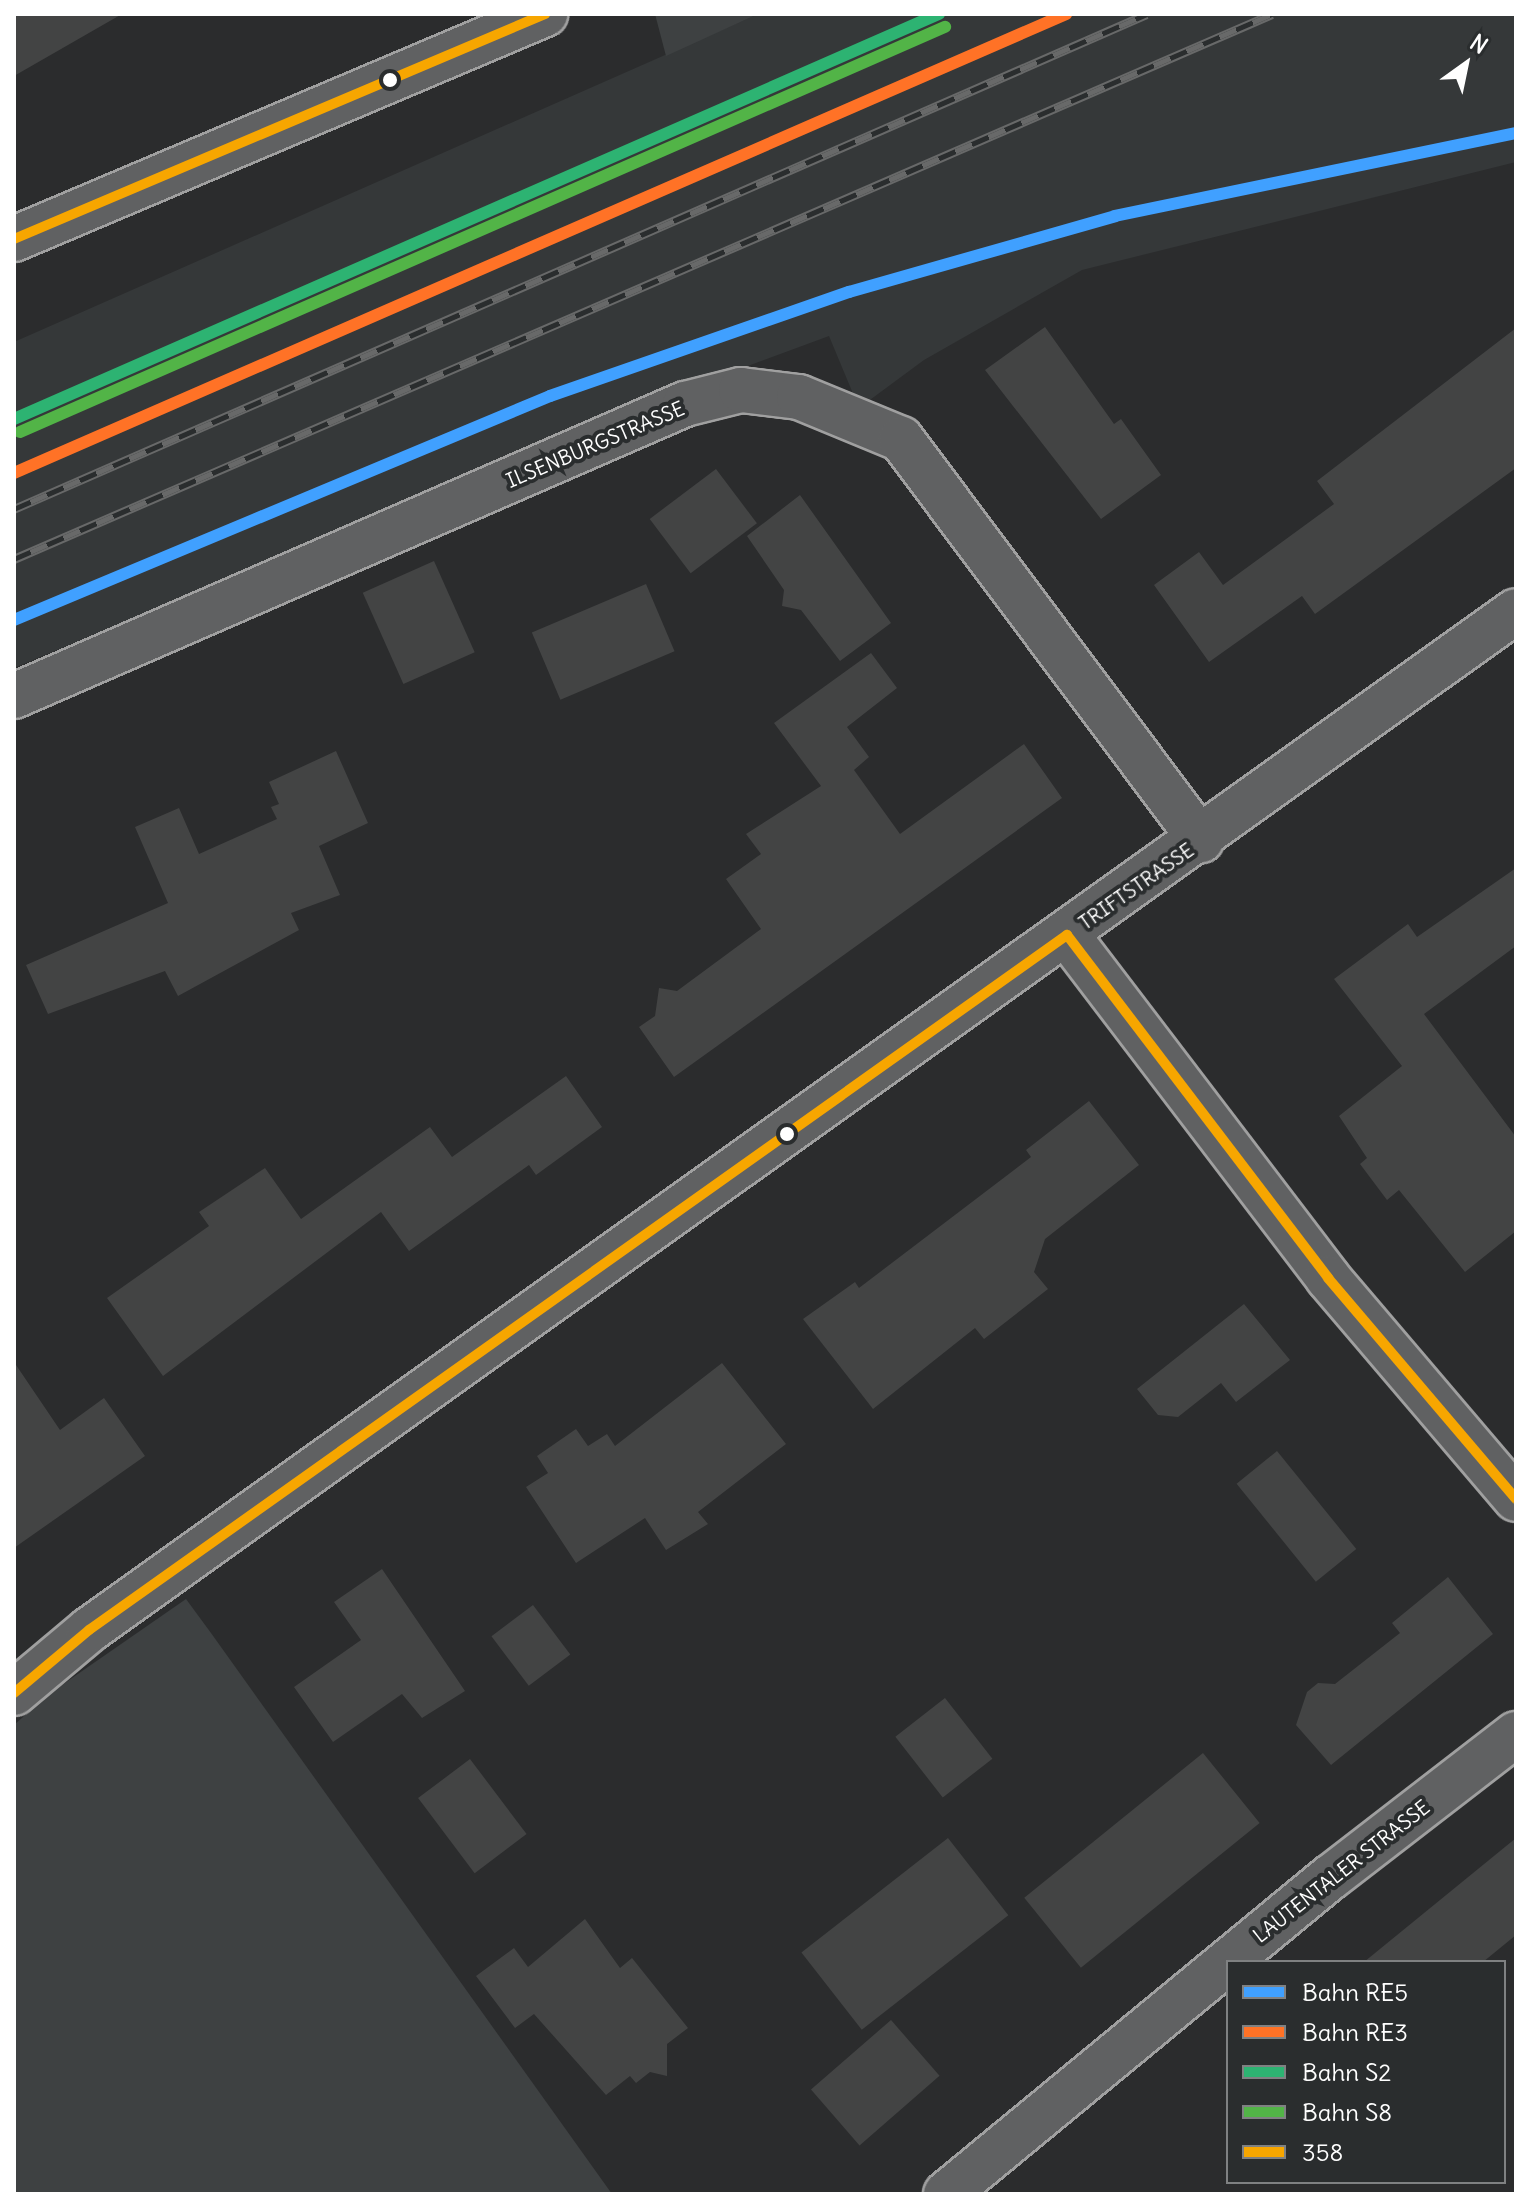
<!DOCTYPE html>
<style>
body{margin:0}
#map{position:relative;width:1530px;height:2208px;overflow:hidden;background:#2b2c2d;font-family:Delius,sans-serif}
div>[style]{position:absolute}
.built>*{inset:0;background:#353839}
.green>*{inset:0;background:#3e4142}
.building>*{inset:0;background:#434444;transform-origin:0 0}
.roads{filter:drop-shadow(2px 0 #a0a0a0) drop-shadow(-2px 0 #a0a0a0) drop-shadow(0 2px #a0a0a0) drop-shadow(0 -2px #a0a0a0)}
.street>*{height:44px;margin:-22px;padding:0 22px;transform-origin:22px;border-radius:22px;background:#606162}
.rail>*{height:9px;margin-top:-4.5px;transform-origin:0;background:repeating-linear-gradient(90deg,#2a2d2e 0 18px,#686969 0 36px);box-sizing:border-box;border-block:2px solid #686969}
.bus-1>*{height:10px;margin:-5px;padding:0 5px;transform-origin:5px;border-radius:5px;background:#f7a600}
.rail-1>*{height:12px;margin:-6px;padding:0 6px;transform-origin:6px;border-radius:6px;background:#40a0ff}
.rail-2>*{height:12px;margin:-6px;padding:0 6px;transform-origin:6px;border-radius:6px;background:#ff7226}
.rail-3>*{height:12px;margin:-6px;padding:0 6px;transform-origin:6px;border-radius:6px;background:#2db372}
.rail-4>*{height:12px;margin:-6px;padding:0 6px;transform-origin:6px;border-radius:6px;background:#52b447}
.dots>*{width:22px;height:22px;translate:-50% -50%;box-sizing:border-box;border:4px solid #2a2d2e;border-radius:50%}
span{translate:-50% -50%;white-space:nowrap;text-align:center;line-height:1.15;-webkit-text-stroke:8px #2a2d2e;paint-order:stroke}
.street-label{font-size:20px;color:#fff}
.frame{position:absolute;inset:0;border:16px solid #fff;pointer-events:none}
.legend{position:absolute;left:1226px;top:1960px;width:280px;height:224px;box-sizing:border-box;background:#2a2d2e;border:2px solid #7f8182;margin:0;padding:10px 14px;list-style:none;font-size:24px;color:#fff}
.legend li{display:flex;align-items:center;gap:16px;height:40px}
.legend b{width:40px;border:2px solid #7f8182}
.north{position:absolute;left:1426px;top:24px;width:80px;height:80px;-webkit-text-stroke:6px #2a2d2e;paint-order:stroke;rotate:33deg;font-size:22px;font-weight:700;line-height:32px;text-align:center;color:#fff}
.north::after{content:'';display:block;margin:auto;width:28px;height:36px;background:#fff;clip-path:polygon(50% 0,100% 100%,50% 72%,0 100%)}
</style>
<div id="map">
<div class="built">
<i style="clip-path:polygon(758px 14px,1516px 14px,1516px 162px,1082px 270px,924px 360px,859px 408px,829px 336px,636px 407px,14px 668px,14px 342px)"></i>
</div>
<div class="green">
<i style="clip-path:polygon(655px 14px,758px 14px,666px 56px)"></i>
<i style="clip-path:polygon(186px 1599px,211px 1633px,612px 2194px,14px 2194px,14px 1725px,49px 1694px)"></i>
</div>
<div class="building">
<i style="clip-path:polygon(14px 14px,122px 14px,14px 76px)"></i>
<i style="clip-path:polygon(1045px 327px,1114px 424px,1121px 419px,1161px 475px,1101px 519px,985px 370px)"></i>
<i style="clip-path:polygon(1516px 328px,1516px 468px,1315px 614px,1302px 596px,1209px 662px,1154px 585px,1199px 552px,1223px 585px,1334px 504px,1317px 481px)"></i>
<i style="left:716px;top:469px;width:68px;height:83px;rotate:53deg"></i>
<i style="clip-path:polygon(800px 495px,891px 623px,840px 661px,801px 610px,782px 606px,784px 590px,747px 536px)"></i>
<i style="left:434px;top:561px;width:100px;height:78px;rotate:66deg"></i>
<i style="left:646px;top:584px;width:73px;height:124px;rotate:67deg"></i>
<i style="clip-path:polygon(871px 653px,897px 688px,847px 727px,869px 757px,854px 770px,900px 834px,1024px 744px,1062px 798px,674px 1077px,639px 1027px,655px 1016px,659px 988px,677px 991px,761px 929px,726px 879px,761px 854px,746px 834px,821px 786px,774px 723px)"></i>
<i style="clip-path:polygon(336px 751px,368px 823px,319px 846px,340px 895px,291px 913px,299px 930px,178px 996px,165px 971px,48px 1014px,26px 965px,168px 903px,135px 827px,179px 808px,199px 854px,277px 819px,271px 807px,279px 804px,269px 782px)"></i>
<i style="clip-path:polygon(1516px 868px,1516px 946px,1424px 1014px,1516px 1137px,1516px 1231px,1465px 1272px,1399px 1190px,1387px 1200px,1360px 1164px,1367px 1158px,1339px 1116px,1402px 1066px,1334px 979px,1408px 924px,1417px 937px)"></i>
<i style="clip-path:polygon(566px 1076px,602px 1127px,536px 1175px,529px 1165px,409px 1251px,381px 1212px,163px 1376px,107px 1298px,209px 1226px,199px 1212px,265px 1168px,301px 1219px,430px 1127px,452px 1157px)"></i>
<i style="clip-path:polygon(1089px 1101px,1139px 1165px,1045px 1239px,1034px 1272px,1048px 1289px,984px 1339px,975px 1328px,873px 1409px,803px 1319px,855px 1282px,859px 1288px,1031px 1157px,1026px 1150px)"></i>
<i style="clip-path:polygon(1244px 1304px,1290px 1360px,1236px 1402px,1221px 1383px,1178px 1417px,1158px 1415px,1137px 1389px)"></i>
<i style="clip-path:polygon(14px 1362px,60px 1430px,104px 1398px,145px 1456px,14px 1548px)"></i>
<i style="clip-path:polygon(722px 1363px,786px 1444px,698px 1512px,708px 1524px,666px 1550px,645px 1518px,576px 1563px,526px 1487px,548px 1473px,537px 1456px,576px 1429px,588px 1446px,607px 1434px,615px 1446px)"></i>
<i style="left:1277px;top:1451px;width:126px;height:52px;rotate:51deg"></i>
<i style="clip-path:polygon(382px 1569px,465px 1691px,422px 1718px,402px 1694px,333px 1742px,294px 1687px,361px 1640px,334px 1602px)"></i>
<i style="clip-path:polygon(1448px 1577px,1493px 1634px,1331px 1765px,1296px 1725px,1307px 1692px,1318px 1683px,1335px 1684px,1400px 1633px,1392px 1623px)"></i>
<i style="left:533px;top:1605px;width:62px;height:52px;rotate:53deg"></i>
<i style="left:945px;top:1698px;width:77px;height:63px;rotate:52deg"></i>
<i style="left:1203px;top:1753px;width:90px;height:230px;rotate:51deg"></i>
<i style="left:470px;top:1759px;width:94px;height:65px;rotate:53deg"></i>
<i style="left:948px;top:1838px;width:98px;height:186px;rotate:52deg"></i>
<i style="clip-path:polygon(1516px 1838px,1516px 1935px,1483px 1962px,1364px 1962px)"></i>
<i style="clip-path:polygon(585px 1919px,620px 1968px,632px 1958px,688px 2028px,667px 2044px,667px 2076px,650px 2072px,636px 2083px,630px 2076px,606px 2095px,534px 2014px,515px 2028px,476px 1976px,514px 1948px,528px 1967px)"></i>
<i style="left:891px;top:2020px;width:74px;height:106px;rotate:49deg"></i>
</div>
<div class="roads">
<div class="street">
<i style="left:14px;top:239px;width:577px;rotate:-22.96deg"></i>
<i style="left:14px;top:696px;width:732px;rotate:-23.52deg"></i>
<i style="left:685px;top:404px;width:58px;rotate:-14deg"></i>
<i style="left:741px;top:390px;width:58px;rotate:6.9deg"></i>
<i style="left:799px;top:397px;width:110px;rotate:22.4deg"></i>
<i style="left:901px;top:439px;width:501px;rotate:53.2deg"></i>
<i style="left:1067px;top:935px;width:431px;rotate:52.7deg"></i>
<i style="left:1328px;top:1278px;width:290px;rotate:49.6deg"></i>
<i style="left:14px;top:1693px;width:98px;rotate:-40deg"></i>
<i style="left:89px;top:1630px;width:1753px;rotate:-35.53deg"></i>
<i style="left:946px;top:2194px;width:499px;rotate:-39.5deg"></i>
<i style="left:1331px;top:1877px;width:234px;rotate:-37.7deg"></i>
</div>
</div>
<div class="rail">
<i style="left:14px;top:509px;width:1236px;rotate:-23.6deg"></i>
<i style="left:14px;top:559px;width:1371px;rotate:-23.42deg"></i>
</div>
<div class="bus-1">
<i style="left:14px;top:239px;width:577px;rotate:-22.96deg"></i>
<i style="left:14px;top:1693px;width:98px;rotate:-40deg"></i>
<i style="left:89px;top:1630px;width:1200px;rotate:-35.4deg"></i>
<i style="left:1067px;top:935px;width:431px;rotate:52.7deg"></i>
<i style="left:1328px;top:1278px;width:290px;rotate:49.6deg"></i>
</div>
<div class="rail-1">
<i style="left:14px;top:620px;width:581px;rotate:-22.68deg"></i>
<i style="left:550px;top:396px;width:317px;rotate:-19.2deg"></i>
<i style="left:849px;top:292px;width:277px;rotate:-15.9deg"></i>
<i style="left:1115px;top:216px;width:409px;rotate:-11.7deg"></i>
</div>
<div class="rail-2">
<i style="left:14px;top:473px;width:1148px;rotate:-23.57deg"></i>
</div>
<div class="rail-3">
<i style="left:14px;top:419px;width:1010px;rotate:-23.65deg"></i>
</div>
<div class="rail-4">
<i style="left:20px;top:432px;width:1010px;rotate:-23.65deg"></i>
</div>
<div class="dots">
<i style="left:390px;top:80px;background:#fff"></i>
<i style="left:787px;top:1134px;background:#fff"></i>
</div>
<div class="street-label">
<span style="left:595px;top:444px;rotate:-23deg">ILSENBURGSTRASSE</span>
<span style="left:1136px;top:886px;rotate:-35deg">TRIFTSTRASSE</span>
<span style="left:1341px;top:1871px;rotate:-38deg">LAUTENTALER STRASSE</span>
</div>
<div class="frame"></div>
<ul class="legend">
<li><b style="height:10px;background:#40a0ff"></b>Bahn RE5</li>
<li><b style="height:10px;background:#ff7226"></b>Bahn RE3</li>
<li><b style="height:10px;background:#2db372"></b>Bahn S2</li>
<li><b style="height:10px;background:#52b447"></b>Bahn S8</li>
<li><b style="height:10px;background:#f7a600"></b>358</li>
</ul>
<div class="north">N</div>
</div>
